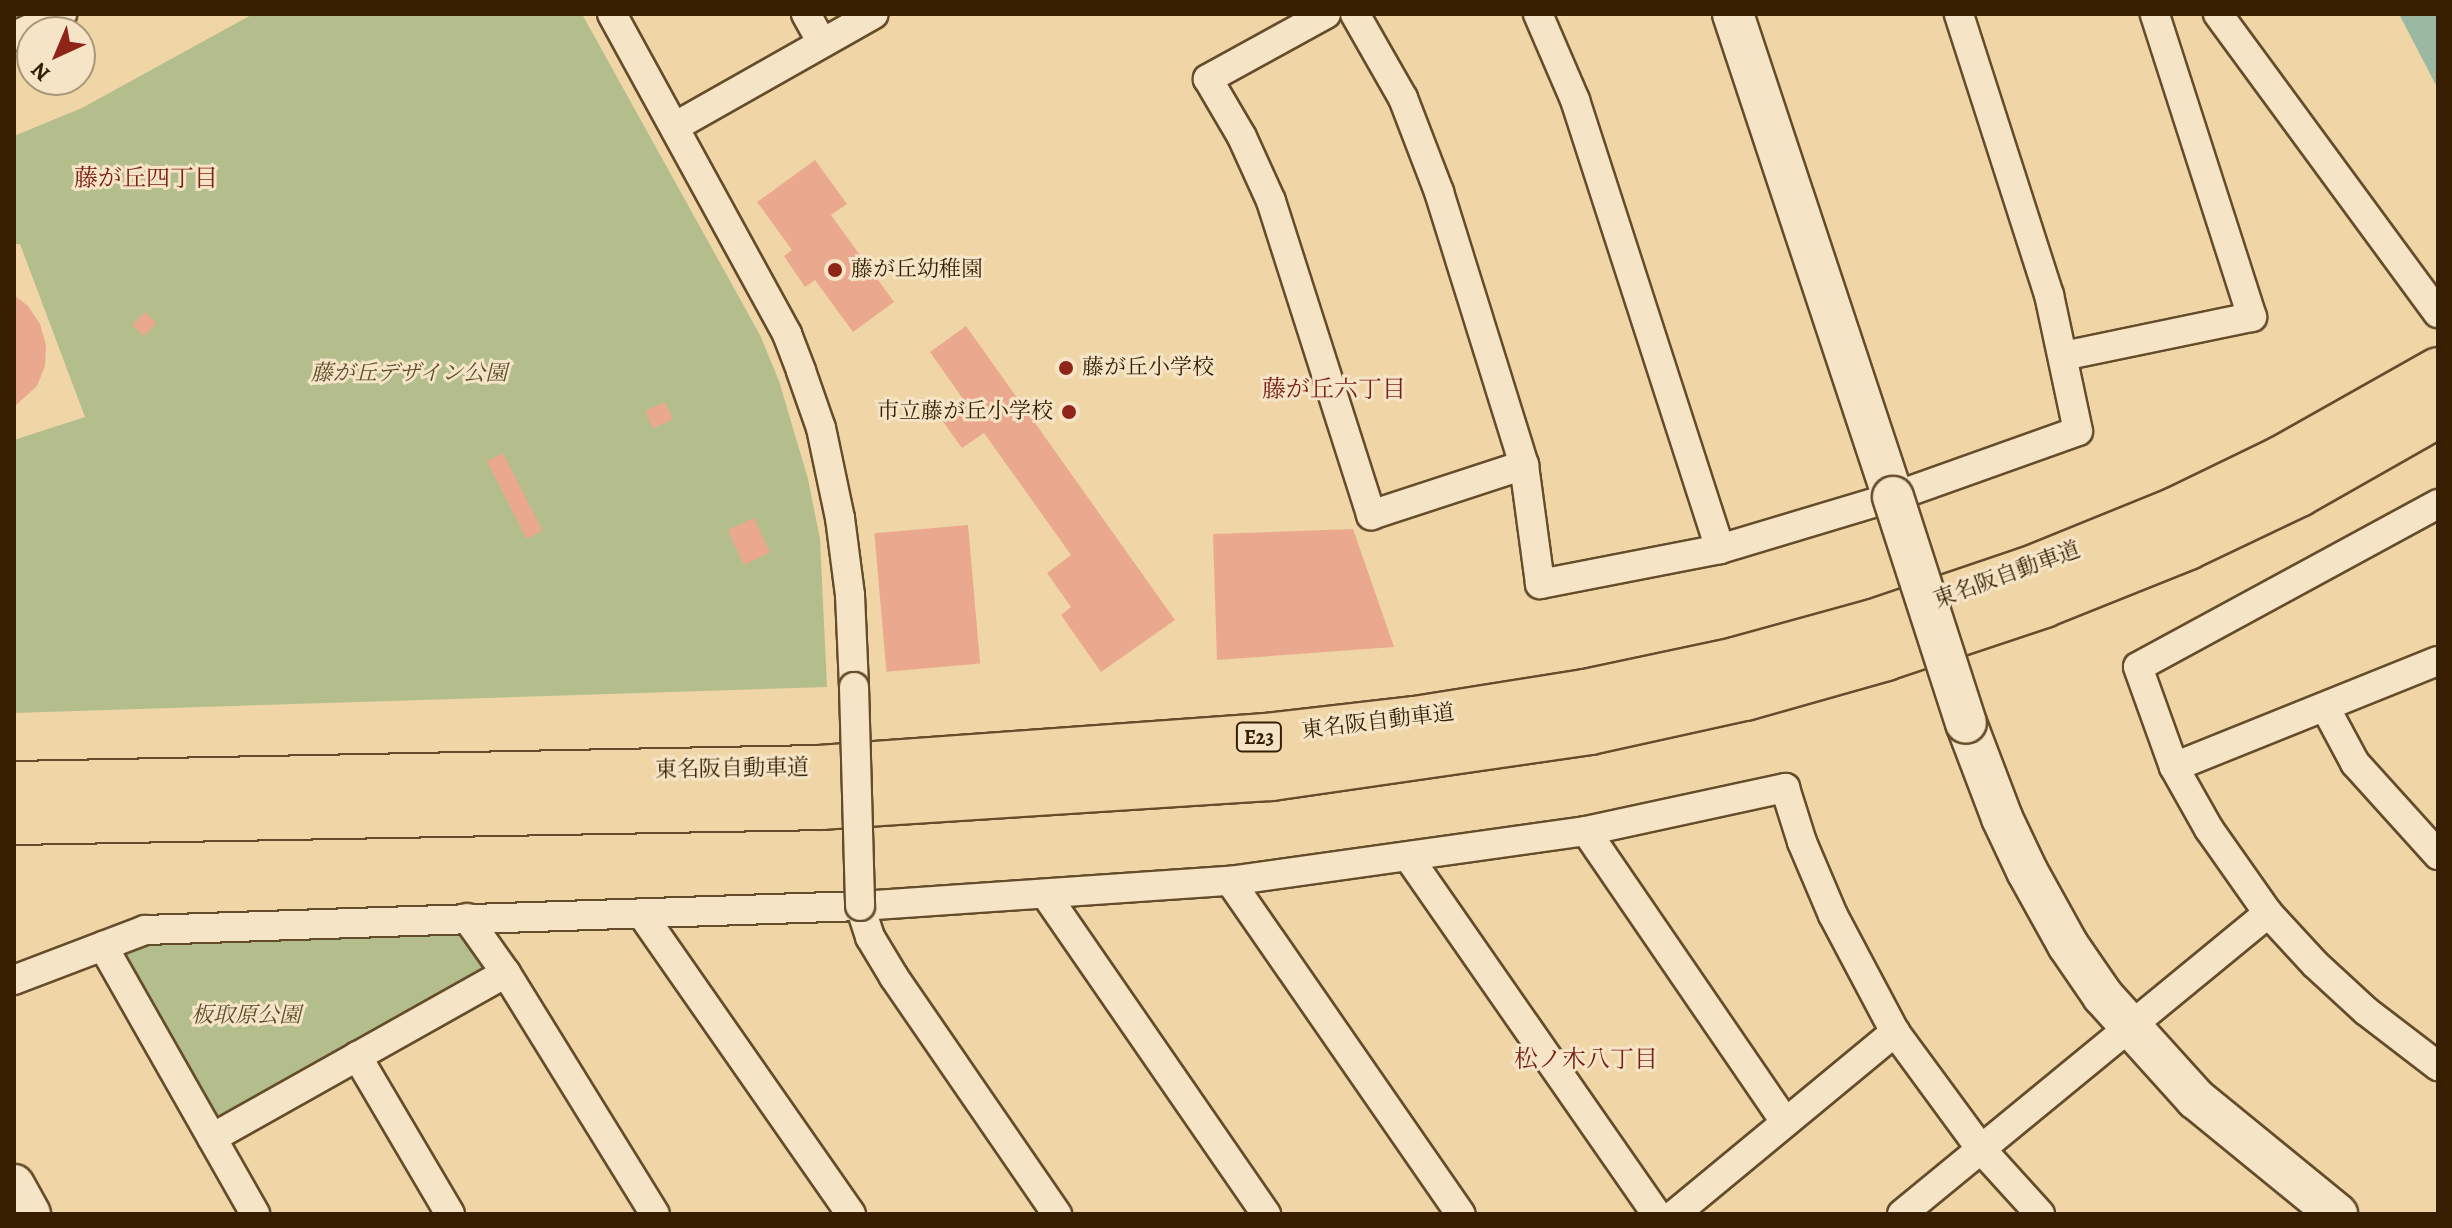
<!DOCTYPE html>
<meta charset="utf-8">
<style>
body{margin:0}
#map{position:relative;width:2452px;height:1228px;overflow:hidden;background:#f0d5a7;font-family:Alegreya,"Noto Serif JP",serif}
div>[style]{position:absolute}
.green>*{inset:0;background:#b3be8c}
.water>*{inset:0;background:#9bb9a2}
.building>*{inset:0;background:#eaa98f;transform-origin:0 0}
.roads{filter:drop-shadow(2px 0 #654c2a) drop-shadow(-2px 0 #654c2a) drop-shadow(0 2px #654c2a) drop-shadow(0 -2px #654c2a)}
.street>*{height:28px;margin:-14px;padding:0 14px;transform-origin:14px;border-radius:14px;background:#f5e4c6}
.secondary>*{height:40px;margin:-20px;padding:0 20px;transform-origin:20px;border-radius:20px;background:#f5e4c6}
.highway>*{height:44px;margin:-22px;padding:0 22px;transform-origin:22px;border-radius:22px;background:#f0d5a7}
.bridges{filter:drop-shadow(2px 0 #654c2a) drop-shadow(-2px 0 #654c2a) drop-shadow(0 2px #654c2a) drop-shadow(0 -2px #654c2a)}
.street-bridge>*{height:28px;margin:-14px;padding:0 14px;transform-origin:14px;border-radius:14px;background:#f5e4c6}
.secondary-bridge>*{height:40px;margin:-20px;padding:0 20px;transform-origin:20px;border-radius:20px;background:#f5e4c6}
.dots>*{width:22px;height:22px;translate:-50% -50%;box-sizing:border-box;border:4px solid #f5e4c6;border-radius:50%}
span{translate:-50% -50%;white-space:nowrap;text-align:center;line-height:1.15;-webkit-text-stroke:6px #f5e4c6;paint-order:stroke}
.shield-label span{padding:2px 6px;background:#f5e4c6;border:2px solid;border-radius:6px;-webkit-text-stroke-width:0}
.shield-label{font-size:20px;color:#371e00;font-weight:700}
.poi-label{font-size:22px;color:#371e00}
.left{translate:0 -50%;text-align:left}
.right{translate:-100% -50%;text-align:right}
.park-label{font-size:22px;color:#5c4e2a;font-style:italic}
.street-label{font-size:22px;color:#371e00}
.neighbourhood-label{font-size:24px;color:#7a1f14}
.frame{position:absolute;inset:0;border:16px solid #371e00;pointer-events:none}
.north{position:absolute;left:16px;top:16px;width:80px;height:80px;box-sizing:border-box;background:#f5e4c6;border:2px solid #a99577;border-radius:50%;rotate:224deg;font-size:22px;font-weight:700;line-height:32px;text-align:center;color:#371e00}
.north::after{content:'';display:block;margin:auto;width:28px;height:36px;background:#8f2418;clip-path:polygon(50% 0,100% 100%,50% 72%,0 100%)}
</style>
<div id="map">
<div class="green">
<i style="clip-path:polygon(253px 14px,582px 14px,760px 335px,779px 381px,808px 479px,820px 539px,827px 687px,14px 713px,14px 440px,85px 417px,20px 244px,14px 244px,14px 136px,82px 108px)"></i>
<i style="clip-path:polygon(458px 929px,483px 962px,482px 973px,226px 1117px,211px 1113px,124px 955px,134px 943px)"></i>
</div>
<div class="water">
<i style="clip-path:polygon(2399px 14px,2438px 14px,2438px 89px)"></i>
</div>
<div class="building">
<i style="clip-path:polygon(815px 160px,847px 204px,831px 215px,894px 302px,853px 332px,815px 280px,805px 287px,784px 256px,792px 250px,757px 202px)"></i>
<i style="clip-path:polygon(14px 295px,28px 306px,40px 324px,46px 345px,45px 366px,37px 386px,14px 407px)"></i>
<i style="left:145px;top:312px;width:16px;height:18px;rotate:45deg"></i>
<i style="clip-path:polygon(966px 326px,1175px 620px,1101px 672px,1061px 615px,1071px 607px,1047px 573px,1071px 555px,984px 433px,962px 448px,939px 416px,963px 399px,930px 352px)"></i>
<i style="left:665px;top:402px;width:19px;height:22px;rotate:65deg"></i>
<i style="left:503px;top:453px;width:87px;height:18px;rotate:63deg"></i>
<i style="left:754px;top:518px;width:38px;height:29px;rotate:65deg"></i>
<i style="left:968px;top:525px;width:139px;height:94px;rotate:85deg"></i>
<i style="clip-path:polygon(1353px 529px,1394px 647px,1217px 660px,1213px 534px)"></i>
</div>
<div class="roads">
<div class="street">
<i style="left:612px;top:14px;width:365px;rotate:61.3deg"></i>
<i style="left:787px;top:334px;width:40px;rotate:69deg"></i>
<i style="left:801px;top:371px;width:60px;rotate:70.7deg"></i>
<i style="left:821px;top:428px;width:92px;rotate:78.1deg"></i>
<i style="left:840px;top:518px;width:78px;rotate:82.6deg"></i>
<i style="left:850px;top:595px;width:92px;rotate:87.5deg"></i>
<i style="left:806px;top:14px;width:33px;rotate:61deg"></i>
<i style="left:1326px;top:14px;width:135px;rotate:151.2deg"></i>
<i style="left:1208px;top:79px;width:67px;rotate:59.6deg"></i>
<i style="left:1242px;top:137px;width:70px;rotate:65.6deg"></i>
<i style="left:1271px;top:201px;width:330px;rotate:72.3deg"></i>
<i style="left:1371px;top:515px;width:161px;rotate:-18.1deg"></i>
<i style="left:1355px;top:14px;width:97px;rotate:60.3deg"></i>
<i style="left:1403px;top:98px;width:101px;rotate:69deg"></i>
<i style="left:1439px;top:192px;width:286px;rotate:72.7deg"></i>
<i style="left:1524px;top:465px;width:120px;rotate:82.3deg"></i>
<i style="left:1540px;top:584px;width:183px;rotate:-11deg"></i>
<i style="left:1720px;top:549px;width:181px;rotate:-16.7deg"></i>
<i style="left:1893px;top:497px;width:196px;rotate:-19.6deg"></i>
<i style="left:2078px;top:431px;width:139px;rotate:-102deg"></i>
<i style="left:2049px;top:295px;width:295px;rotate:-107.8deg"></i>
<i style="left:1538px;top:14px;width:94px;rotate:66.7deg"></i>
<i style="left:1575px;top:100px;width:472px;rotate:72.1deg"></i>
<i style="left:2218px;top:14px;width:371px;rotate:53.7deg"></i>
<i style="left:14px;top:36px;width:53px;rotate:-24.6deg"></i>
<i style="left:676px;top:126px;width:227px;rotate:-29.5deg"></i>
<i style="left:2063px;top:356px;width:193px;rotate:-11.7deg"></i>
<i style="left:2252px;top:317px;width:318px;rotate:-107.8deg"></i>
<i style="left:2438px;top:504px;width:341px;rotate:151.5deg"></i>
<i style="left:2138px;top:667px;width:106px;rotate:70.2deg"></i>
<i style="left:2174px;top:767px;width:71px;rotate:60.6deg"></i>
<i style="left:2209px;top:829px;width:103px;rotate:54.9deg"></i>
<i style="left:2268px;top:913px;width:69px;rotate:47.3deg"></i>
<i style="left:2315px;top:964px;width:69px;rotate:42.7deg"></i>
<i style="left:2366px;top:1011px;width:91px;rotate:37.4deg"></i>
<i style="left:2325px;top:707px;width:64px;rotate:61.8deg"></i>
<i style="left:2355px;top:763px;width:124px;rotate:47.9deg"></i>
<i style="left:2174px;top:767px;width:284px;rotate:-21.9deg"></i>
<i style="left:1586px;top:831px;width:353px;rotate:55.6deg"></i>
<i style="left:1409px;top:858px;width:433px;rotate:55.2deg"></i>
<i style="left:1230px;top:881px;width:405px;rotate:55.3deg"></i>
<i style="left:1046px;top:895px;width:388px;rotate:55.4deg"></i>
<i style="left:860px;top:906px;width:33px;rotate:72deg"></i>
<i style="left:870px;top:937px;width:47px;rotate:59deg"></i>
<i style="left:894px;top:977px;width:288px;rotate:55.5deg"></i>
<i style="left:641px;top:913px;width:367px;rotate:55.1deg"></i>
<i style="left:467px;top:918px;width:67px;rotate:54.7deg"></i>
<i style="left:506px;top:973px;width:283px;rotate:58.3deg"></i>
<i style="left:103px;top:946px;width:308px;rotate:60.4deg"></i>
<i style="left:14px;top:980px;width:140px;rotate:-20.9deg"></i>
<i style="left:145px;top:930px;width:715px;rotate:-1.92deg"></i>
<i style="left:860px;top:906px;width:371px;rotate:-3.9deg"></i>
<i style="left:1230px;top:881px;width:359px;rotate:-8deg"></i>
<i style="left:1586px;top:831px;width:204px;rotate:-12.2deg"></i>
<i style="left:1785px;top:788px;width:57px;rotate:72.5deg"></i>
<i style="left:1802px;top:842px;width:79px;rotate:67deg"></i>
<i style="left:1833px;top:915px;width:132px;rotate:62.1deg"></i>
<i style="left:1895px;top:1032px;width:145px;rotate:53.7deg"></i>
<i style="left:1981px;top:1149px;width:88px;rotate:47.8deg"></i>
<i style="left:357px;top:1056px;width:183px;rotate:59.5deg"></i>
<i style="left:212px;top:1138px;width:337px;rotate:-29.3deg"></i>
<i style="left:1675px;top:1214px;width:286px;rotate:-39.6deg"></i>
<i style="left:1902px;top:1214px;width:474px;rotate:-39.4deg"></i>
</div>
<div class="secondary">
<i style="left:1733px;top:14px;width:509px;rotate:71.67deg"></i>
<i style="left:1966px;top:723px;width:102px;rotate:69.2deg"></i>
<i style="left:2002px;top:818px;width:59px;rotate:64.7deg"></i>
<i style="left:2027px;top:871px;width:85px;rotate:61deg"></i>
<i style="left:2068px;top:945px;width:62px;rotate:55.5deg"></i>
<i style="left:2103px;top:996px;width:139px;rotate:47.9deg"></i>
<i style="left:2196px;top:1099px;width:182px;rotate:39.2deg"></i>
<i style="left:14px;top:1185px;width:33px;rotate:61deg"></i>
</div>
<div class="highway">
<i style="left:14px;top:784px;width:803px;rotate:-1.14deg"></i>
<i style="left:817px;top:768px;width:449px;rotate:-4.1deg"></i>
<i style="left:1265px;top:736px;width:151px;rotate:-6.5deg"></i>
<i style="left:1415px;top:719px;width:172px;rotate:-9deg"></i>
<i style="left:1585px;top:692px;width:153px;rotate:-12deg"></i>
<i style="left:1735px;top:660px;width:143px;rotate:-15.4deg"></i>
<i style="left:1873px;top:622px;width:163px;rotate:-18.7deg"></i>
<i style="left:2027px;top:570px;width:160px;rotate:-22.1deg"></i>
<i style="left:2175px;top:510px;width:117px;rotate:-25.9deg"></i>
<i style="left:2280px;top:459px;width:181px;rotate:-29.4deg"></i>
<i style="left:14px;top:822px;width:808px;rotate:-1.06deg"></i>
<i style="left:822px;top:807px;width:450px;rotate:-3.7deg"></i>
<i style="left:1271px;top:778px;width:322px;rotate:-8.2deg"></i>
<i style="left:1590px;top:732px;width:159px;rotate:-12.4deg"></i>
<i style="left:1745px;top:698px;width:147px;rotate:-15.8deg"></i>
<i style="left:1886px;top:658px;width:167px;rotate:-18.5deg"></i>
<i style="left:2044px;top:605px;width:155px;rotate:-21.9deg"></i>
<i style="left:2188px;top:547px;width:123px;rotate:-25.5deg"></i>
<i style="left:2299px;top:494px;width:160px;rotate:-29.6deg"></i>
</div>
</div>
<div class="bridges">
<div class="street-bridge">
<i style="left:854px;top:687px;width:219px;rotate:88.4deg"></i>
</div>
<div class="secondary-bridge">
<i style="left:1893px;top:497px;width:237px;rotate:72.1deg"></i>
</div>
</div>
<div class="dots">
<i style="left:835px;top:270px;background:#8f2418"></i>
<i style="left:1066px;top:368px;background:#8f2418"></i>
<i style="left:1069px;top:412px;background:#8f2418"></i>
</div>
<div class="shield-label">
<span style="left:1259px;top:737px">E23</span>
</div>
<div class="poi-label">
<span class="left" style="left:851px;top:270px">藤が丘幼稚園</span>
<span class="left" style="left:1082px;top:368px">藤が丘小学校</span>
<span class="right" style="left:1053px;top:412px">市立藤が丘小学校</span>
</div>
<div class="park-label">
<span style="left:409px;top:374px">藤が丘デザイン公園</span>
<span style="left:246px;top:1016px">板取原公園</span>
</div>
<div class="street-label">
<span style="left:2007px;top:575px;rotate:-20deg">東名阪自動車道</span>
<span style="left:1378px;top:722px;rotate:-7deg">東名阪自動車道</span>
<span style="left:732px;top:769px;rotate:-1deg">東名阪自動車道</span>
</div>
<div class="neighbourhood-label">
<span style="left:146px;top:179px">藤が丘四丁目</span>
<span style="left:1334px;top:390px">藤が丘六丁目</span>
<span style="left:1586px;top:1060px">松ノ木八丁目</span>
</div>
<div class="frame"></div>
<div class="north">N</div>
</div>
